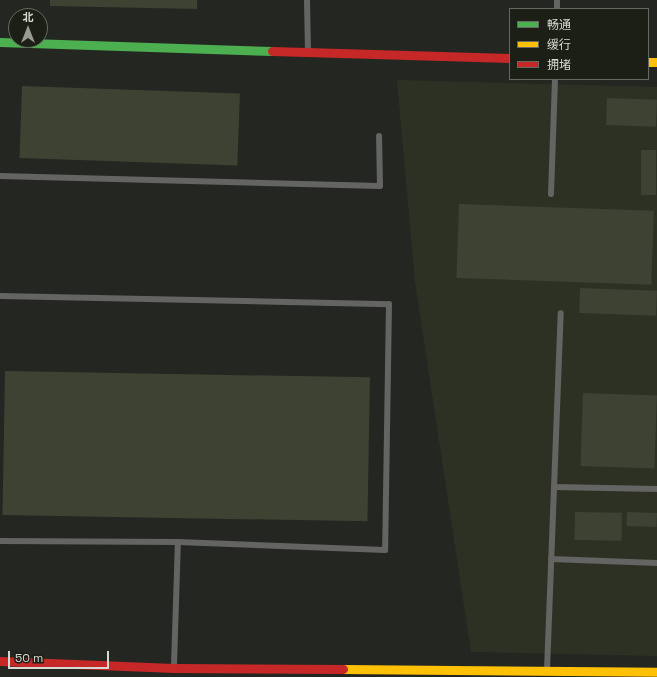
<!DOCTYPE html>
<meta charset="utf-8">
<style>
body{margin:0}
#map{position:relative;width:657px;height:677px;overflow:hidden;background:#242621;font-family:"Space Grotesk","Noto Sans SC",sans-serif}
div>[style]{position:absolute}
.built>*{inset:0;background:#2c3124}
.building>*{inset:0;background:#3d4232;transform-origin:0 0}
.lane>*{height:6px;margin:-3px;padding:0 3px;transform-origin:3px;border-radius:3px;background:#646462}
.fast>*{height:9px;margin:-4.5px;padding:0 4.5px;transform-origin:4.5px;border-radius:4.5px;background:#4caf50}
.slow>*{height:9px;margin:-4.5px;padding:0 4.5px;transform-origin:4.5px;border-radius:4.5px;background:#ffc107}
.jam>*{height:9px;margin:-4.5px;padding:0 4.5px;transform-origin:4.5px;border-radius:4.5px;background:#c62828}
span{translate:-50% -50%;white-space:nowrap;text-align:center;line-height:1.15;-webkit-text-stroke:4px #1c1f16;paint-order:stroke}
.legend{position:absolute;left:509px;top:8px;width:140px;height:72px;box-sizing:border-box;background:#1c1f16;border:1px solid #666961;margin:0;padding:5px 7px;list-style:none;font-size:12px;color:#d6d8d2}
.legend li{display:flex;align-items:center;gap:8px;height:20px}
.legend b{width:20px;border:1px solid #666961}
.north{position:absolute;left:8px;top:8px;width:40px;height:40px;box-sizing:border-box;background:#1c1f16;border:1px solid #666961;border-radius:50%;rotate:0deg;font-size:11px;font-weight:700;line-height:16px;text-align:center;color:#d6d8d2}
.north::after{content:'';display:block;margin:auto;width:14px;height:18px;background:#989a94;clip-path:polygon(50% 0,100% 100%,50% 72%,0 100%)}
.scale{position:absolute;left:8px;top:651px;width:101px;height:18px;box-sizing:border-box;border:2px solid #d6d8d2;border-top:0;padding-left:5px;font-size:12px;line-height:14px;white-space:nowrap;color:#d6d8d2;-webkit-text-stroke:3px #1c1f16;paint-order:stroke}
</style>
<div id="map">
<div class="built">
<i style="clip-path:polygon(397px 80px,657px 87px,657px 656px,471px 652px,415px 282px)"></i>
</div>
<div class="building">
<i style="clip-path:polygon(50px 0,197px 0,197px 9px,50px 6px)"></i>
<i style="left:22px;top:86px;width:218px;height:72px;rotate:2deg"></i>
<i style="left:607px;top:98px;width:50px;height:27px;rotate:2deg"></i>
<i style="left:641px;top:150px;width:15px;height:45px"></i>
<i style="left:459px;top:204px;width:195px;height:74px;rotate:2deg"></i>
<i style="left:580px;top:288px;width:77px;height:25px;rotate:2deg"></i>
<i style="left:5px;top:371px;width:365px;height:144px;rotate:1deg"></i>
<i style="left:583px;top:393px;width:74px;height:73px;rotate:2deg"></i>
<i style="left:575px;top:512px;width:47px;height:28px;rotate:1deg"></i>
<i style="left:627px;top:512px;width:30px;height:14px;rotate:2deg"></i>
</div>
<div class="lane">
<i style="left:307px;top:0;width:50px;rotate:88.9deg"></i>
<i style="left:557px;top:9px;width:9px;rotate:-90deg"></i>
<i style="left:0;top:176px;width:380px;rotate:1.5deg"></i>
<i style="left:380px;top:186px;width:50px;rotate:-91.1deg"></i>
<i style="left:551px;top:194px;width:115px;rotate:-88deg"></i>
<i style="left:0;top:296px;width:389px;rotate:1.2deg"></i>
<i style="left:389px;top:304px;width:246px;rotate:90.9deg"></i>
<i style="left:385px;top:550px;width:207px;rotate:-177.8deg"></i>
<i style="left:178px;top:542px;width:178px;rotate:-179.7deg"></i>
<i style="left:554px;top:487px;width:103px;rotate:1.1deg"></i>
<i style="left:551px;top:559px;width:106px;rotate:2.2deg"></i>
<i style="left:174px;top:666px;width:124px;rotate:-88.2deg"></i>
<i style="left:547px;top:670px;width:357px;rotate:-87.8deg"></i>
</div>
<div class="fast">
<i style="left:0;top:42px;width:272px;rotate:1.9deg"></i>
</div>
<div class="slow">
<i style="left:648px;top:62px;width:9px"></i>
<i style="left:343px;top:669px;width:314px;rotate:0.5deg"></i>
</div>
<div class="jam">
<i style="left:272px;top:51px;width:238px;rotate:1.7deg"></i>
<i style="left:0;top:661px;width:174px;rotate:2.3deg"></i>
<i style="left:174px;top:668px;width:169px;rotate:0.3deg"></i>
</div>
<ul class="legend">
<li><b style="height:5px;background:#4caf50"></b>畅通</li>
<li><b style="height:5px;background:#ffc107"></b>缓行</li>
<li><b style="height:5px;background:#c62828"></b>拥堵</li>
</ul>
<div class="north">北</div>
<div class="scale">50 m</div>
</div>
